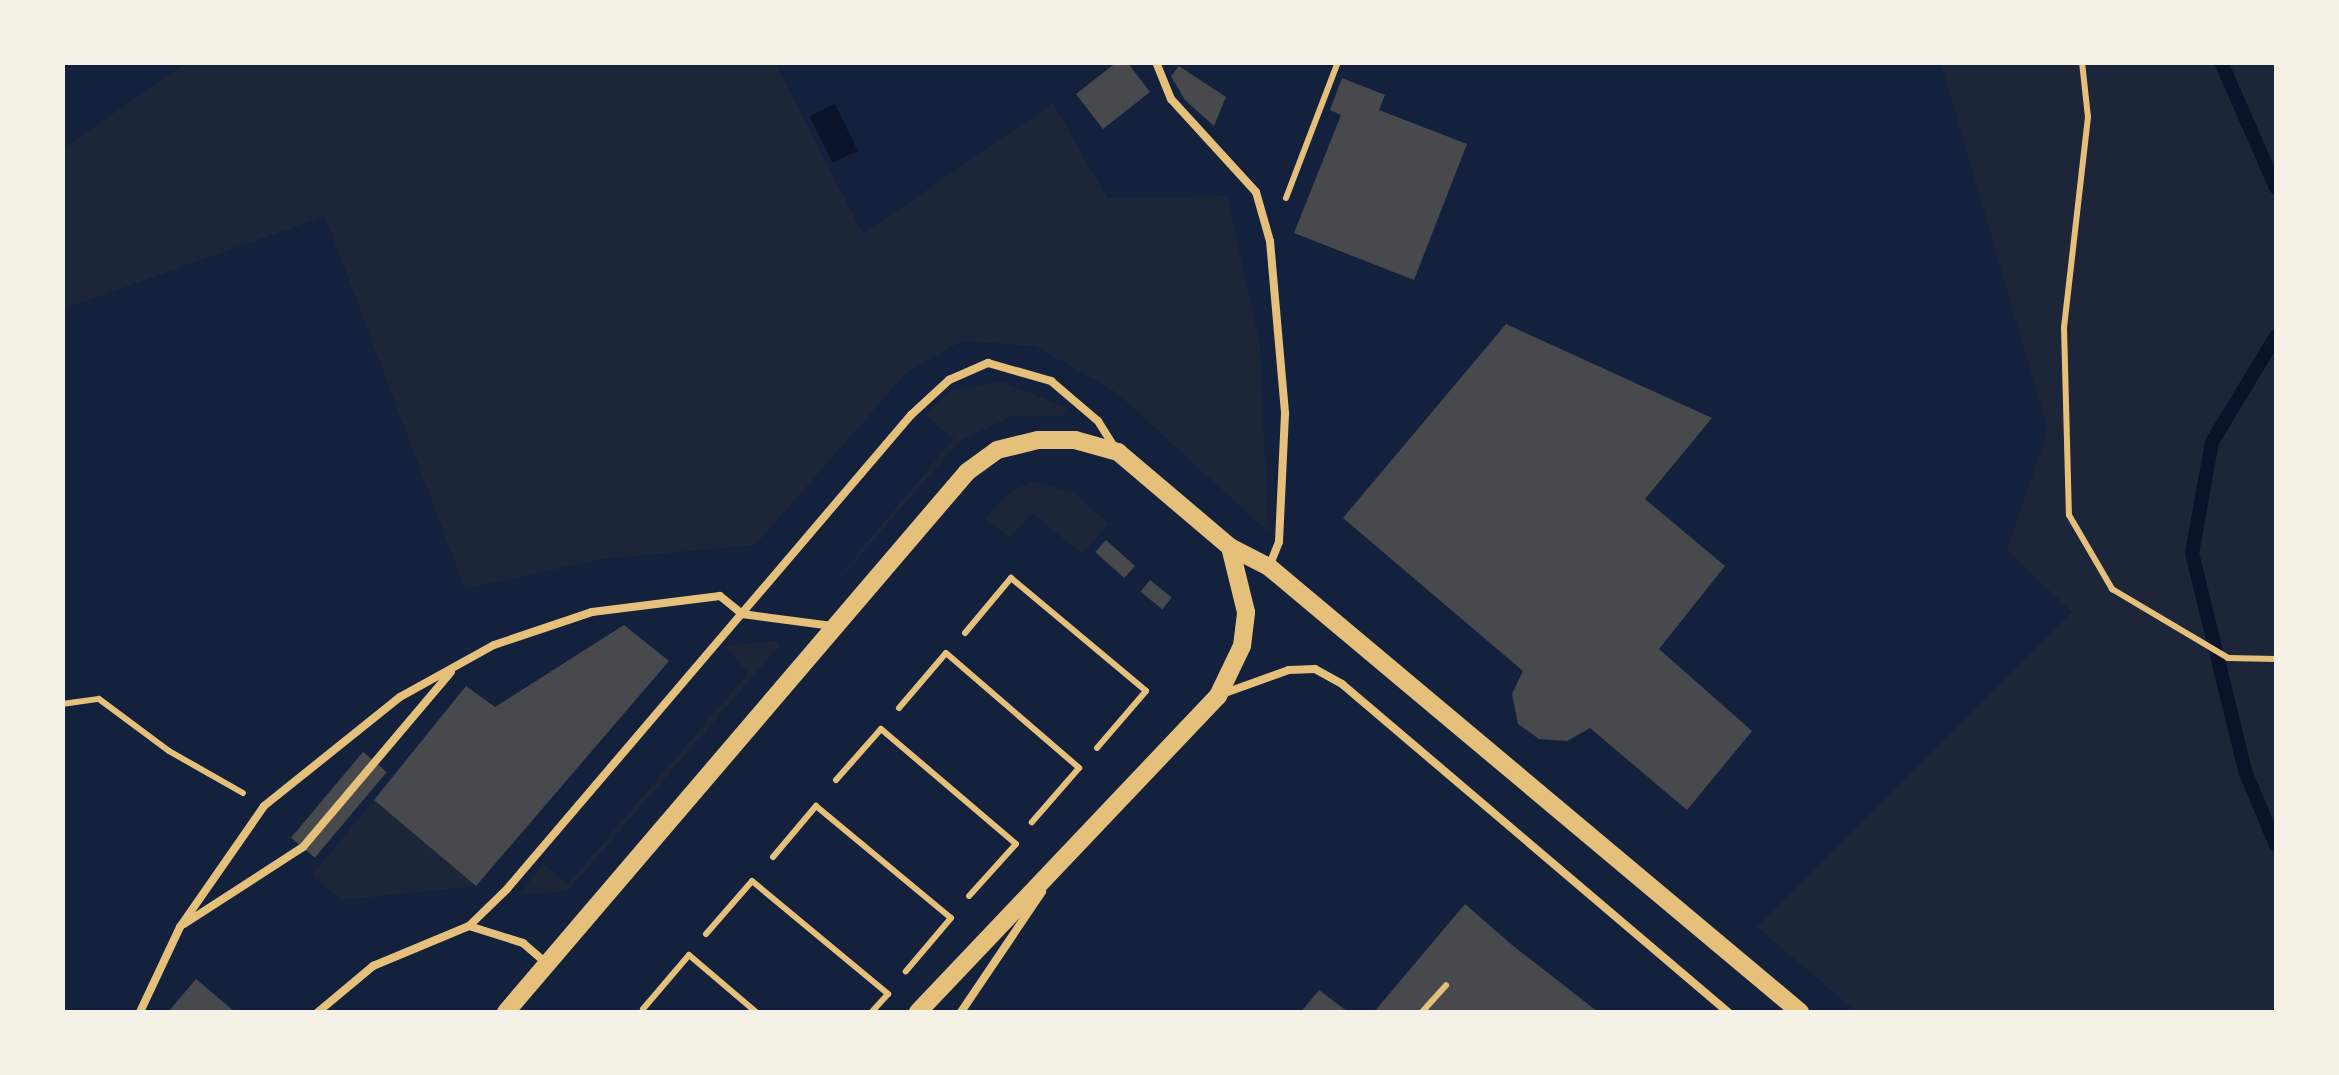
<!DOCTYPE html>
<style>
body{margin:0}
#map{position:relative;width:2339px;height:1075px;overflow:hidden;background:#14213d;font-family:Montserrat,sans-serif}
div>[style]{position:absolute}
.green>*{inset:0;background:#1d2539}
.water>*{inset:0;background:#0b132b;transform-origin:0 0}
.stream>*{height:14px;margin:-7px;padding:0 7px;transform-origin:7px;border-radius:7px;background:#0b132b}
.building>*{inset:0;background:#48494c;transform-origin:0 0}
.path>*{height:6px;margin:-3px;padding:0 3px;transform-origin:3px;border-radius:3px;background:#e5c07b}
.service>*{height:8px;margin:-4px;padding:0 4px;transform-origin:4px;border-radius:4px;background:#e5c07b}
.tertiary>*{height:18px;margin:-9px;padding:0 9px;transform-origin:9px;border-radius:9px;background:#e5c07b}
span{translate:-50% -50%;white-space:nowrap;text-align:center;line-height:1.15;-webkit-text-stroke:9px #f6f1e7;paint-order:stroke}
.frame{position:absolute;inset:0;border:65px solid #f6f1e7;pointer-events:none}
</style>
<div id="map">
<div class="green">
<i style="clip-path:polygon(187px 63px,775px 63px,863px 234px,1053px 103px,1107px 198px,1227px 196px,1260px 345px,1268px 532px,1116px 392px,1035px 346px,962px 341px,907px 372px,755px 545px,601px 559px,465px 589px,325px 216px,63px 309px,63px 148px)"></i>
<i style="clip-path:polygon(1941px 63px,2276px 63px,2276px 1012px,1857px 1012px,1757px 927px,2072px 612px,2007px 550px,2048px 430px)"></i>
<i style="clip-path:polygon(1002px 382px,1067px 408px,1061px 417px,1012px 416px,960px 441px,820px 600px,954px 438px,924px 415px,950px 391px)"></i>
<i style="clip-path:polygon(1034px 482px,1074px 493px,1109px 524px,1082px 554px,1032px 513px,1010px 538px,985px 518px,1012px 490px)"></i>
<i style="clip-path:polygon(775px 641px,779px 646px,568px 891px,520px 895px,543px 863px,568px 884px,748px 673px,725px 646px)"></i>
<i style="clip-path:polygon(374px 800px,476px 886px,341px 900px,312px 875px)"></i>
</div>
<div class="water">
<i style="left:835px;top:104px;width:52px;height:28px;rotate:64deg"></i>
</div>
<div class="stream">
<i style="left:2221px;top:62px;width:137px;rotate:66.4deg"></i>
<i style="left:2276px;top:336px;width:124px;rotate:121.1deg"></i>
<i style="left:2212px;top:442px;width:113px;rotate:100.2deg"></i>
<i style="left:2192px;top:553px;width:224px;rotate:76.3deg"></i>
<i style="left:2245px;top:771px;width:80px;rotate:67.3deg"></i>
</div>
<div class="building">
<i style="clip-path:polygon(1117px 62px,1127px 62px,1150px 92px,1103px 129px,1076px 94px)"></i>
<i style="clip-path:polygon(1179px 66px,1226px 97px,1214px 126px,1185px 100px,1171px 76px)"></i>
<i style="clip-path:polygon(1342px 78px,1385px 95px,1379px 110px,1467px 144px,1414px 280px,1294px 233px,1341px 115px,1330px 110px)"></i>
<i style="clip-path:polygon(1506px 324px,1712px 418px,1645px 499px,1725px 566px,1659px 649px,1752px 731px,1687px 810px,1590px 728px,1567px 741px,1539px 739px,1518px 724px,1512px 694px,1523px 671px,1343px 518px)"></i>
<i style="left:1106px;top:540px;width:39px;height:16px;rotate:42deg"></i>
<i style="left:1150px;top:580px;width:28px;height:15px;rotate:39deg"></i>
<i style="clip-path:polygon(624px 625px,669px 661px,476px 886px,374px 800px,466px 686px,495px 707px)"></i>
<i style="left:363px;top:752px;width:31px;height:112px;rotate:40deg"></i>
<i style="clip-path:polygon(1465px 904px,1512px 945px,1598px 1012px,1374px 1012px)"></i>
<i style="clip-path:polygon(196px 979px,235px 1012px,168px 1012px)"></i>
<i style="clip-path:polygon(1319px 990px,1348px 1012px,1301px 1012px)"></i>
</div>
<div class="path">
<i style="left:2082px;top:62px;width:55px;rotate:83.8deg"></i>
<i style="left:2088px;top:117px;width:211px;rotate:96.5deg"></i>
<i style="left:2064px;top:327px;width:188px;rotate:88.5deg"></i>
<i style="left:2069px;top:515px;width:86px;rotate:59.8deg"></i>
<i style="left:2112px;top:589px;width:135px;rotate:30.7deg"></i>
<i style="left:2228px;top:658px;width:48px;rotate:1.2deg"></i>
<i style="left:1286px;top:198px;width:146px;rotate:-69.1deg"></i>
<i style="left:965px;top:633px;width:72px;rotate:-50.1deg"></i>
<i style="left:1011px;top:578px;width:176px;rotate:39.9deg"></i>
<i style="left:1146px;top:691px;width:75px;rotate:130.7deg"></i>
<i style="left:62px;top:704px;width:37px;rotate:-8deg"></i>
<i style="left:99px;top:699px;width:87px;rotate:36.6deg"></i>
<i style="left:169px;top:751px;width:85px;rotate:29.6deg"></i>
<i style="left:899px;top:708px;width:72px;rotate:-49.5deg"></i>
<i style="left:946px;top:653px;width:176px;rotate:40.8deg"></i>
<i style="left:1079px;top:768px;width:72px;rotate:131deg"></i>
<i style="left:836px;top:780px;width:68px;rotate:-48.6deg"></i>
<i style="left:881px;top:729px;width:177px;rotate:40.4deg"></i>
<i style="left:1016px;top:844px;width:70px;rotate:132.1deg"></i>
<i style="left:773px;top:857px;width:67px;rotate:-49.9deg"></i>
<i style="left:816px;top:806px;width:175px;rotate:39.7deg"></i>
<i style="left:951px;top:918px;width:70px;rotate:130.3deg"></i>
<i style="left:706px;top:934px;width:70px;rotate:-49deg"></i>
<i style="left:752px;top:881px;width:177px;rotate:39.7deg"></i>
<i style="left:888px;top:994px;width:24px;rotate:132deg"></i>
<i style="left:643px;top:1009px;width:71px;rotate:-49.6deg"></i>
<i style="left:689px;top:955px;width:88px;rotate:40.4deg"></i>
<i style="left:1422px;top:1012px;width:36px;rotate:-48deg"></i>
</div>
<div class="service">
<i style="left:1156px;top:62px;width:40px;rotate:68deg"></i>
<i style="left:1171px;top:99px;width:126px;rotate:47.6deg"></i>
<i style="left:1256px;top:192px;width:51px;rotate:74.1deg"></i>
<i style="left:1270px;top:241px;width:174px;rotate:85deg"></i>
<i style="left:1285px;top:414px;width:128px;rotate:92.7deg"></i>
<i style="left:1279px;top:542px;width:27px;rotate:112deg"></i>
<i style="left:1222px;top:694px;width:71px;rotate:-19.7deg"></i>
<i style="left:1289px;top:670px;width:26px;rotate:-2deg"></i>
<i style="left:1315px;top:669px;width:31px;rotate:29deg"></i>
<i style="left:1342px;top:684px;width:507px;rotate:40.36deg"></i>
<i style="left:184px;top:924px;width:142px;rotate:-32.9deg"></i>
<i style="left:303px;top:847px;width:229px;rotate:-49.8deg"></i>
<i style="left:469px;top:926px;width:57px;rotate:17.5deg"></i>
<i style="left:523px;top:943px;width:32px;rotate:41deg"></i>
<i style="left:140px;top:1012px;width:94px;rotate:-64.8deg"></i>
<i style="left:180px;top:927px;width:147px;rotate:-55.2deg"></i>
<i style="left:264px;top:806px;width:174px;rotate:-38.7deg"></i>
<i style="left:400px;top:697px;width:107px;rotate:-29deg"></i>
<i style="left:494px;top:645px;width:103px;rotate:-18.6deg"></i>
<i style="left:592px;top:612px;width:129px;rotate:-7.1deg"></i>
<i style="left:720px;top:596px;width:28px;rotate:39deg"></i>
<i style="left:742px;top:614px;width:91px;rotate:7.6deg"></i>
<i style="left:318px;top:1012px;width:72px;rotate:-39.9deg"></i>
<i style="left:373px;top:966px;width:104px;rotate:-22.6deg"></i>
<i style="left:469px;top:926px;width:53px;rotate:-44.2deg"></i>
<i style="left:507px;top:889px;width:623px;rotate:-49.56deg"></i>
<i style="left:911px;top:415px;width:52px;rotate:-42.6deg"></i>
<i style="left:949px;top:380px;width:43px;rotate:-23.6deg"></i>
<i style="left:988px;top:363px;width:66px;rotate:15.9deg"></i>
<i style="left:1051px;top:381px;width:62px;rotate:40.4deg"></i>
<i style="left:1098px;top:421px;width:32px;rotate:58deg"></i>
<i style="left:961px;top:1012px;width:145px;rotate:-56deg"></i>
</div>
<div class="tertiary">
<i style="left:506px;top:1012px;width:710px;rotate:-49.51deg"></i>
<i style="left:967px;top:472px;width:37px;rotate:-36deg"></i>
<i style="left:997px;top:450px;width:42px;rotate:-13.7deg"></i>
<i style="left:1038px;top:440px;width:37px"></i>
<i style="left:1075px;top:440px;width:45px;rotate:15.6deg"></i>
<i style="left:1118px;top:452px;width:147px;rotate:40.3deg"></i>
<i style="left:1230px;top:547px;width:44px;rotate:27.1deg"></i>
<i style="left:1269px;top:567px;width:693px;rotate:39.96deg"></i>
<i style="left:918px;top:1012px;width:436px;rotate:-46.5deg"></i>
<i style="left:1218px;top:696px;width:55px;rotate:-64.4deg"></i>
<i style="left:1242px;top:646px;width:34px;rotate:-83deg"></i>
<i style="left:1246px;top:612px;width:67px;rotate:-103.8deg"></i>
</div>
<div class="frame"></div>
</div>
